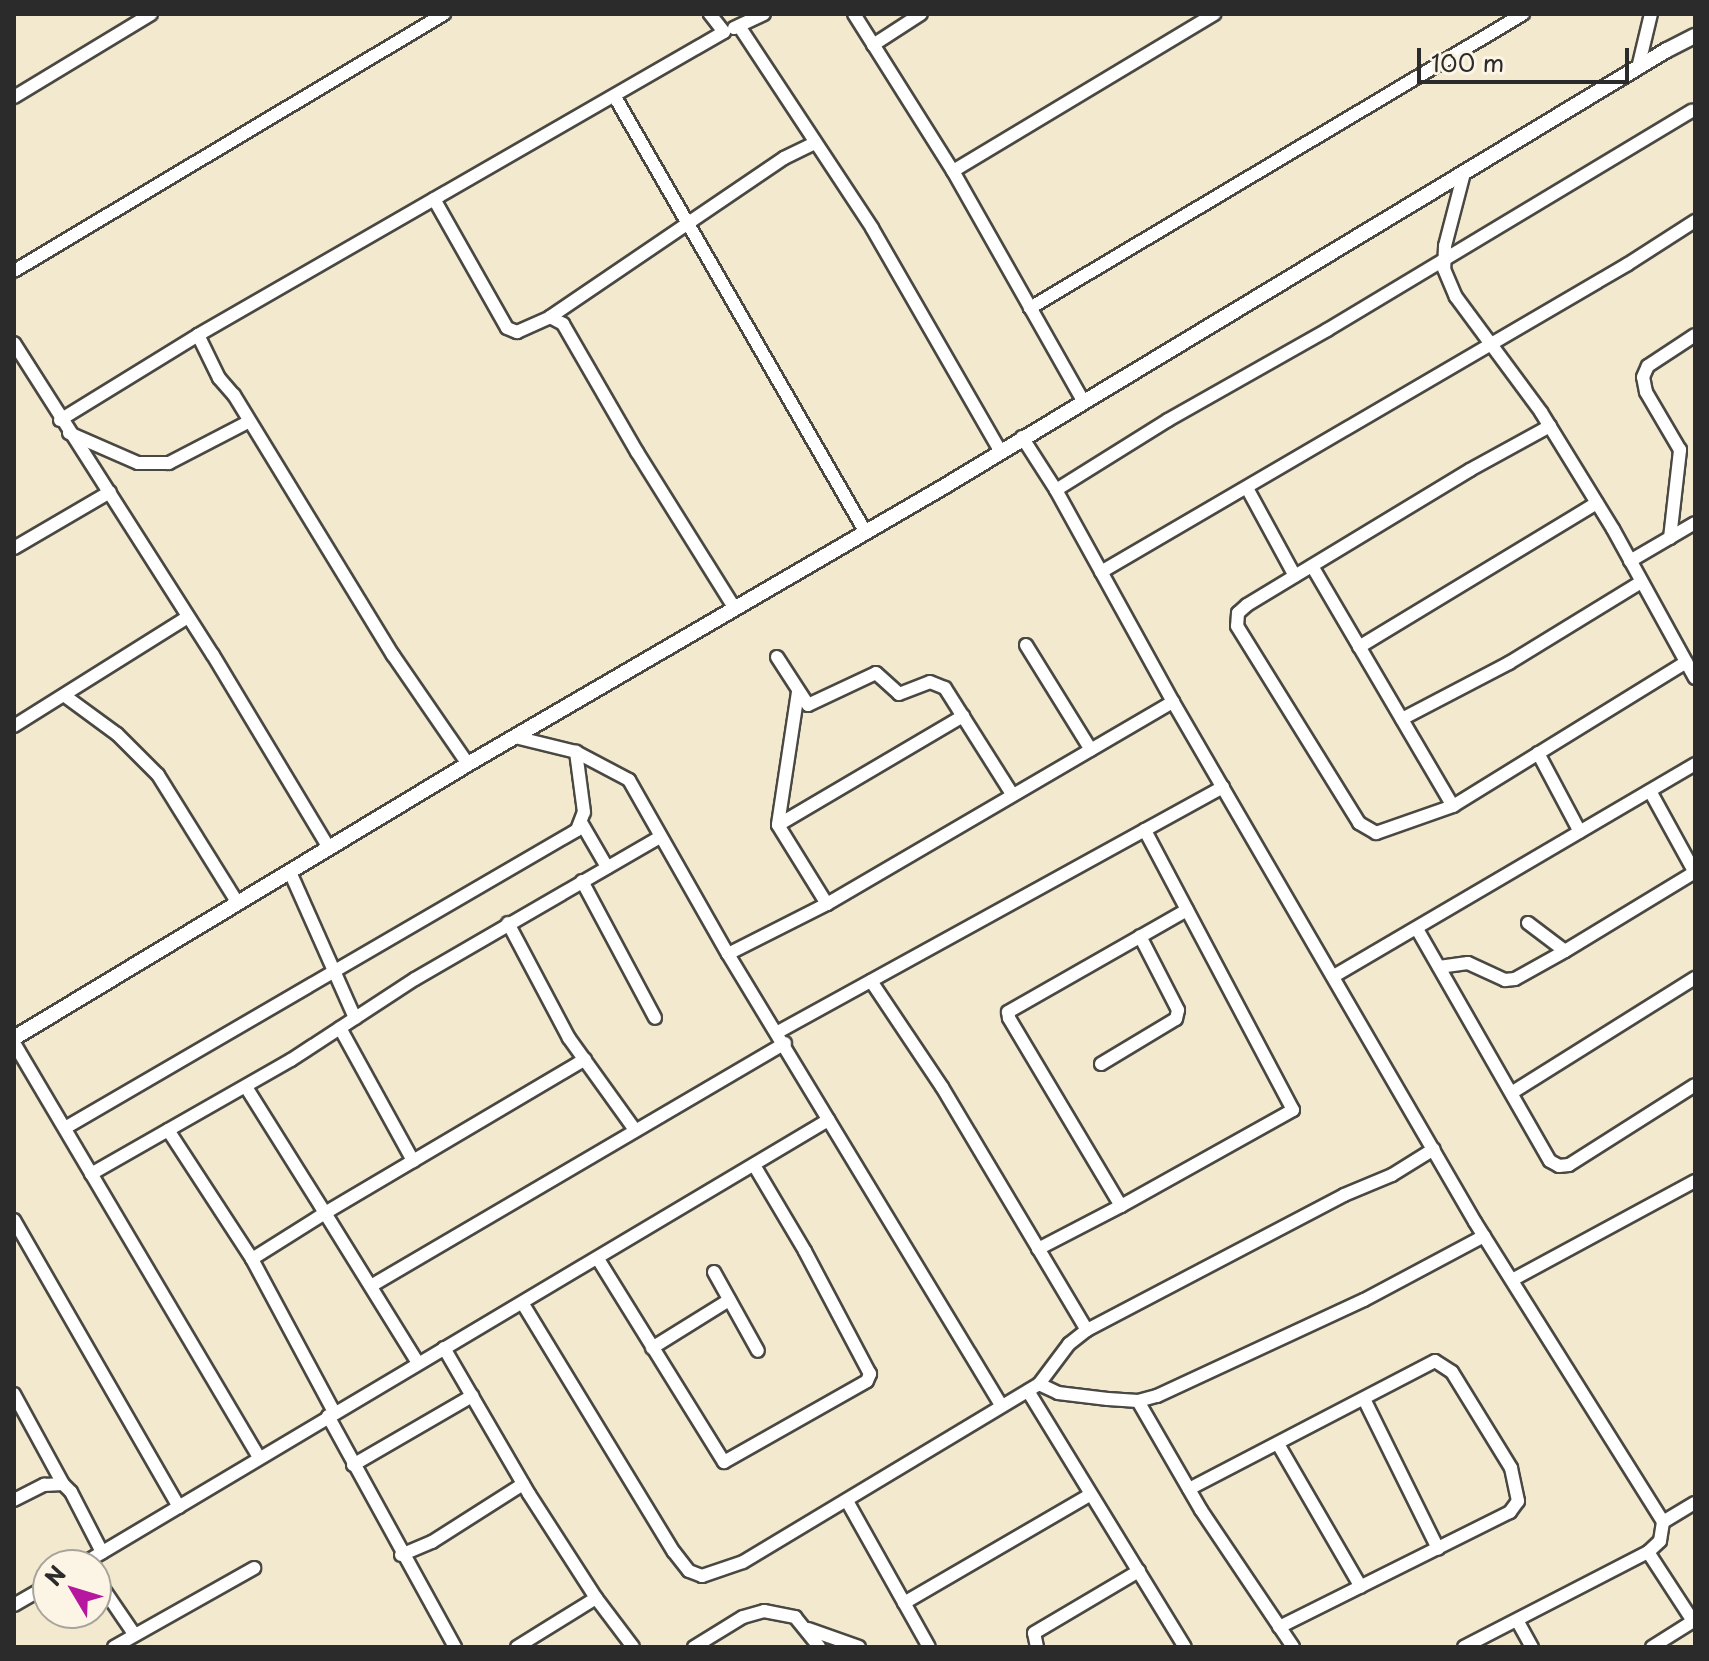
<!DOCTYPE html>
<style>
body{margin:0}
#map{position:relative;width:1709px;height:1661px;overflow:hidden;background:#f3e9ce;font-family:"Playpen Sans",sans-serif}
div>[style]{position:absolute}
.roads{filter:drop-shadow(2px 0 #494843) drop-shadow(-2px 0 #494843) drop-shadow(0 2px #494843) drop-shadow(0 -2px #494843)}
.minor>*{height:12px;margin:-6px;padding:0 6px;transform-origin:6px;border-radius:6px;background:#fff}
.tertiary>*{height:14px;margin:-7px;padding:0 7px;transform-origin:7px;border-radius:7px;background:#fff}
span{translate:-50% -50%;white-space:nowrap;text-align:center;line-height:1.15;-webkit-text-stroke:8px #fcf5e5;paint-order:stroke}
.frame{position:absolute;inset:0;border:16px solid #2b2b2b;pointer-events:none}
.north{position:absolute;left:32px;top:1549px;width:80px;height:80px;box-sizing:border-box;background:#fcf5e5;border:2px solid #a8a49b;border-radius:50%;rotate:308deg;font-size:22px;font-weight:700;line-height:32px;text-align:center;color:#2b2b2b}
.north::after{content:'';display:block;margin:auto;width:28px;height:36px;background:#b5179e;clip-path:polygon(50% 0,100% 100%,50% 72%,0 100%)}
.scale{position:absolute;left:1417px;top:48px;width:212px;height:36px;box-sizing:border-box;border:4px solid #2b2b2b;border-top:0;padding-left:10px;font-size:24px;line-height:28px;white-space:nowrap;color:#2b2b2b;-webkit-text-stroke:6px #fcf5e5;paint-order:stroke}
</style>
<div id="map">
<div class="roads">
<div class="minor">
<i style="left:854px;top:14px;width:186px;rotate:57.8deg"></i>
<i style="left:953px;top:171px;width:264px;rotate:60.5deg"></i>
<i style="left:739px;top:26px;width:242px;rotate:56.6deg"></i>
<i style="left:872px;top:228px;width:257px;rotate:60.1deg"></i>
<i style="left:734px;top:28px;width:33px;rotate:-25deg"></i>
<i style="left:873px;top:45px;width:57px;rotate:-32.9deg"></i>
<i style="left:1638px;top:68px;width:56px;rotate:-76.5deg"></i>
<i style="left:14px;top:97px;width:160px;rotate:-31.2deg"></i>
<i style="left:615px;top:97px;width:501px;rotate:60.06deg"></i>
<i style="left:953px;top:171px;width:305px;rotate:-31deg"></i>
<i style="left:1464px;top:173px;width:75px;rotate:104.6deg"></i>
<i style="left:1445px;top:246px;width:23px;rotate:92deg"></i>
<i style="left:1444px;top:269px;width:30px;rotate:67deg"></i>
<i style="left:1456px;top:297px;width:143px;rotate:53.5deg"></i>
<i style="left:1541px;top:412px;width:137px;rotate:58.4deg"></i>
<i style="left:1613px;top:529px;width:170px;rotate:61.2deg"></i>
<i style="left:434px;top:199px;width:148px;rotate:60.5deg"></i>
<i style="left:507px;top:328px;width:11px;rotate:22deg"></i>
<i style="left:517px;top:332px;width:36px;rotate:-24deg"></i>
<i style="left:550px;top:317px;width:15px;rotate:28deg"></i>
<i style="left:563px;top:324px;width:148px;rotate:60deg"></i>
<i style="left:637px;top:452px;width:183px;rotate:58deg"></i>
<i style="left:14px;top:271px;width:501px;rotate:-30.87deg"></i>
<i style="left:1030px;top:308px;width:574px;rotate:-30.81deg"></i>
<i style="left:550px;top:317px;width:283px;rotate:-34.2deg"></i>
<i style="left:784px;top:158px;width:34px;rotate:-26deg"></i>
<i style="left:198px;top:335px;width:48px;rotate:64deg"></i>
<i style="left:219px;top:378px;width:23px;rotate:49deg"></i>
<i style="left:234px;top:395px;width:305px;rotate:58.6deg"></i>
<i style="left:393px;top:655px;width:132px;rotate:55.5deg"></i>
<i style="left:14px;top:343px;width:370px;rotate:57.5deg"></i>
<i style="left:213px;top:655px;width:225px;rotate:59deg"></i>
<i style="left:60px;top:420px;width:162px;rotate:-31.6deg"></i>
<i style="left:198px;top:335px;width:607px;rotate:-29.94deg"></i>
<i style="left:724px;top:32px;width:23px;rotate:-128deg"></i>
<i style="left:1550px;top:426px;width:91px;rotate:151.2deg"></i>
<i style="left:1470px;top:470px;width:261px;rotate:148.8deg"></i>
<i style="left:1247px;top:605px;width:12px;rotate:138deg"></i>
<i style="left:1238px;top:613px;width:13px;rotate:94deg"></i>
<i style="left:1237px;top:626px;width:232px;rotate:58.2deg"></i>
<i style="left:1359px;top:823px;width:20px;rotate:30deg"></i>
<i style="left:1376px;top:833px;width:82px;rotate:-19.3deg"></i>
<i style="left:1453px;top:806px;width:274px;rotate:-31.7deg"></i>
<i style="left:69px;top:433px;width:75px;rotate:23.5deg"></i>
<i style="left:138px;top:463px;width:31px"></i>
<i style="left:169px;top:463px;width:89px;rotate:-27.4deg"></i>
<i style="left:1022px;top:437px;width:63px;rotate:57.3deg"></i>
<i style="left:1056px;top:490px;width:242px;rotate:61.1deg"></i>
<i style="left:1173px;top:702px;width:601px;rotate:59.85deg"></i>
<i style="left:1475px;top:1222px;width:354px;rotate:57.9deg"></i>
<i style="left:1663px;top:1522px;width:19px;rotate:99deg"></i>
<i style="left:1660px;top:1541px;width:16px;rotate:137deg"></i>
<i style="left:1648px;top:1552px;width:207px;rotate:152.7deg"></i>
<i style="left:1247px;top:488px;width:100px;rotate:61.4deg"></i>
<i style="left:1056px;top:490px;width:132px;rotate:-32deg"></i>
<i style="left:1168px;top:420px;width:183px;rotate:-29.5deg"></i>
<i style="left:1327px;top:330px;width:426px;rotate:-31deg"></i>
<i style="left:1670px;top:538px;width:89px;rotate:-83.5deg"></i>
<i style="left:1680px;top:450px;width:67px;rotate:-120.4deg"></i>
<i style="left:1646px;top:392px;width:15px;rotate:-101deg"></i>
<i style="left:1643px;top:377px;width:12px;rotate:-66deg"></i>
<i style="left:1648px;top:366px;width:56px;rotate:-33.4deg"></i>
<i style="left:14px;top:548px;width:111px;rotate:-30.3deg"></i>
<i style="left:1630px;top:561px;width:75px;rotate:-30.3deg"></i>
<i style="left:1312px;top:566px;width:278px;rotate:59.6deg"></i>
<i style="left:1101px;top:572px;width:610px;rotate:-30.3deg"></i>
<i style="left:1628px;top:264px;width:80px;rotate:-32.7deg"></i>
<i style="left:1026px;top:645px;width:123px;rotate:58.2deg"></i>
<i style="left:1359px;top:647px;width:278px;rotate:-31.2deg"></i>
<i style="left:777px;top:657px;width:57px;rotate:57.1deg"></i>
<i style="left:808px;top:705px;width:75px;rotate:-25.2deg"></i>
<i style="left:876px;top:673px;width:31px;rotate:42deg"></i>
<i style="left:899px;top:694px;width:33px;rotate:-21deg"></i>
<i style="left:930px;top:682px;width:16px;rotate:22deg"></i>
<i style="left:945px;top:688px;width:125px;rotate:57.7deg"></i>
<i style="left:798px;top:692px;width:134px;rotate:98.6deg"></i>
<i style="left:778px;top:825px;width:93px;rotate:58.2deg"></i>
<i style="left:65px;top:696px;width:64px;rotate:36.2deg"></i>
<i style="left:117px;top:734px;width:58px;rotate:45deg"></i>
<i style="left:158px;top:775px;width:150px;rotate:58.1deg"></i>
<i style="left:1402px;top:719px;width:121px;rotate:-27.6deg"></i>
<i style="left:1509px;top:663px;width:155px;rotate:-31.5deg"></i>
<i style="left:14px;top:726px;width:205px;rotate:-32.1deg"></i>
<i style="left:515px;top:737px;width:63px;rotate:13.8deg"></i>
<i style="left:576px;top:752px;width:60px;rotate:27.8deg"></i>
<i style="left:629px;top:780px;width:200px;rotate:60.4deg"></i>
<i style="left:728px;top:954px;width:527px;rotate:58.81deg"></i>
<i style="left:1538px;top:753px;width:89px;rotate:62deg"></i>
<i style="left:1650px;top:791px;width:94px;rotate:61.2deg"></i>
<i style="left:582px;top:824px;width:50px;rotate:59.8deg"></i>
<i style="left:778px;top:825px;width:215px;rotate:-30.5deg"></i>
<i style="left:290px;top:872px;width:160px;rotate:66deg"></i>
<i style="left:582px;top:881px;width:155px;rotate:61.9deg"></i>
<i style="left:508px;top:923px;width:130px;rotate:62.1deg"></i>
<i style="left:569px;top:1038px;width:113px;rotate:54.3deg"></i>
<i style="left:1528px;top:923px;width:46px;rotate:37.1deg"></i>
<i style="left:1565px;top:951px;width:152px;rotate:-31.3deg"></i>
<i style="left:1417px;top:929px;width:267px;rotate:60.2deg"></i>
<i style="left:1550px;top:1161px;width:10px;rotate:29deg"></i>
<i style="left:1559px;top:1166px;width:10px;rotate:-6deg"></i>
<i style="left:1569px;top:1165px;width:149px;rotate:-32.4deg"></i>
<i style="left:728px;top:954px;width:111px;rotate:-26.8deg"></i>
<i style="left:827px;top:904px;width:401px;rotate:-30.3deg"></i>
<i style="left:1439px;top:967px;width:29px;rotate:-8deg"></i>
<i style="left:1468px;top:963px;width:41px;rotate:24.7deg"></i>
<i style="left:1505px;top:980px;width:10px;rotate:-6deg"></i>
<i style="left:1515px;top:979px;width:57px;rotate:-29.2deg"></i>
<i style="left:1334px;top:976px;width:419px;rotate:-30.4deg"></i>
<i style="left:871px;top:981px;width:128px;rotate:56.2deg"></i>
<i style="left:942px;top:1087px;width:283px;rotate:59.2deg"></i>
<i style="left:340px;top:1028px;width:152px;rotate:61.2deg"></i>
<i style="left:778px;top:1032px;width:508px;rotate:-28.84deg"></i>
<i style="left:14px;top:1043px;width:481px;rotate:59.4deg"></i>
<i style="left:1101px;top:1064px;width:87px;rotate:-31deg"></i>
<i style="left:1176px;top:1019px;width:9px;rotate:-77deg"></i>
<i style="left:1178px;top:1010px;width:83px;rotate:-117.2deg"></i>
<i style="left:246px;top:1087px;width:149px;rotate:57.9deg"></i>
<i style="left:325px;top:1213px;width:302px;rotate:-30.6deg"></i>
<i style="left:1513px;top:1092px;width:215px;rotate:-32.1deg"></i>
<i style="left:65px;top:1128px;width:592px;rotate:-30.2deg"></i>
<i style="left:577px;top:830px;width:19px;rotate:-69deg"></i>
<i style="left:584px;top:812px;width:61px;rotate:-97.6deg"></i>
<i style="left:168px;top:1130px;width:154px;rotate:56.9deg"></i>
<i style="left:252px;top:1259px;width:86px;rotate:-32.2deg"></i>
<i style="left:325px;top:1213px;width:176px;rotate:58.2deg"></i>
<i style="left:91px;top:1174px;width:230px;rotate:-29.7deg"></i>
<i style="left:291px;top:1060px;width:148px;rotate:-33.2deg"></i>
<i style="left:415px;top:979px;width:283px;rotate:-30.1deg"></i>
<i style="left:1121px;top:1206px;width:197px;rotate:-29.2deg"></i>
<i style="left:1293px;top:1110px;width:317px;rotate:-117.9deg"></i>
<i style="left:14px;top:1220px;width:331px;rotate:60.1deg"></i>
<i style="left:1038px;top:1249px;width:93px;rotate:-27.4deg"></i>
<i style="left:1121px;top:1206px;width:219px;rotate:-120.8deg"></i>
<i style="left:1009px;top:1018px;width:6px;rotate:-99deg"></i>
<i style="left:1008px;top:1012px;width:206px;rotate:-29.7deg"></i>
<i style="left:252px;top:1259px;width:174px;rotate:61.8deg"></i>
<i style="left:598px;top:1259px;width:239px;rotate:58.2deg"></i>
<i style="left:724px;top:1462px;width:164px;rotate:-29.5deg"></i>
<i style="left:867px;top:1381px;width:8px;rotate:-67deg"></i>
<i style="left:870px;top:1374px;width:139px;rotate:-117.9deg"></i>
<i style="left:805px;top:1251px;width:100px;rotate:-120.7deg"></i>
<i style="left:714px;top:1272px;width:90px;rotate:60.9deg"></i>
<i style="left:1512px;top:1280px;width:208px;rotate:-28.4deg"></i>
<i style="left:371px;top:1286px;width:480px;rotate:-30.4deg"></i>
<i style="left:523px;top:1304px;width:290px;rotate:58.7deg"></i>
<i style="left:674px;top:1552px;width:24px;rotate:52deg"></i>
<i style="left:689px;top:1571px;width:14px;rotate:21deg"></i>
<i style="left:702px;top:1576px;width:43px;rotate:-18.9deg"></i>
<i style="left:743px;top:1562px;width:345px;rotate:-31deg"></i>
<i style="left:1039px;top:1384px;width:50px;rotate:-53.1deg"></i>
<i style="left:1069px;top:1344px;width:23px;rotate:-38deg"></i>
<i style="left:1087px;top:1330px;width:290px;rotate:-27.7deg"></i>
<i style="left:1344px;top:1195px;width:52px;rotate:-22.6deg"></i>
<i style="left:1392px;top:1175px;width:49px;rotate:-31.8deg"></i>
<i style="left:444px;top:1348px;width:169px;rotate:59.8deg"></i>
<i style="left:529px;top:1494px;width:124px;rotate:57.2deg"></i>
<i style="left:596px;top:1598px;width:61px;rotate:52.9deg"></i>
<i style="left:652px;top:1348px;width:91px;rotate:-31.9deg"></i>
<i style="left:1039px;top:1384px;width:21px;rotate:25deg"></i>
<i style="left:1058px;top:1393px;width:50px;rotate:6.8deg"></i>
<i style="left:1108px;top:1399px;width:30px;rotate:4deg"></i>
<i style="left:1138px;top:1401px;width:20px;rotate:-15deg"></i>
<i style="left:1157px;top:1396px;width:228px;rotate:-24.9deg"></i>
<i style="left:1364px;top:1300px;width:136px;rotate:-28.1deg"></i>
<i style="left:1028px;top:1391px;width:300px;rotate:58.5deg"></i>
<i style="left:14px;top:1394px;width:102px;rotate:61.4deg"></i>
<i style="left:1364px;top:1399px;width:167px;rotate:63.7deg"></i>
<i style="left:1138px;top:1401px;width:126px;rotate:60deg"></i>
<i style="left:1201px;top:1510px;width:165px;rotate:56.1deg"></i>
<i style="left:328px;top:1416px;width:264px;rotate:61.2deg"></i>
<i style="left:1278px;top:1444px;width:165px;rotate:59.9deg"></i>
<i style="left:353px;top:1465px;width:138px;rotate:-30.1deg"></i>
<i style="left:1189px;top:1489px;width:277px;rotate:-27.5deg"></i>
<i style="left:1435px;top:1361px;width:20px;rotate:33deg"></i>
<i style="left:1452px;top:1372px;width:113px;rotate:58.4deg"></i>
<i style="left:1511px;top:1468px;width:34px;rotate:78deg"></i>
<i style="left:1518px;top:1501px;width:14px;rotate:126deg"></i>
<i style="left:1510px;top:1512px;width:258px;rotate:153.5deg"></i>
<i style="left:14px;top:1500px;width:34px;rotate:-27deg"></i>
<i style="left:44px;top:1485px;width:19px;rotate:-3deg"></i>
<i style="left:63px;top:1484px;width:11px;rotate:45deg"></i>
<i style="left:71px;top:1492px;width:68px;rotate:62.7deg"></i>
<i style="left:847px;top:1501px;width:167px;rotate:60.7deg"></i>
<i style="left:1663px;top:1522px;width:37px;rotate:-31deg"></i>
<i style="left:1648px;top:1552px;width:82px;rotate:56.9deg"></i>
<i style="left:401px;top:1555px;width:34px;rotate:-23deg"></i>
<i style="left:432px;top:1542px;width:108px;rotate:-32.5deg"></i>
<i style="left:81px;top:1565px;width:870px;rotate:-30.78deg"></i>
<i style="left:96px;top:1578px;width:68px;rotate:55.8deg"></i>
<i style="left:904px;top:1603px;width:216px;rotate:-30.2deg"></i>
<i style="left:14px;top:1605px;width:39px;rotate:-30deg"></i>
<i style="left:1518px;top:1622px;width:29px;rotate:61deg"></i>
<i style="left:808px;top:1629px;width:54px;rotate:19.4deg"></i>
<i style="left:114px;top:1647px;width:161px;rotate:-29.4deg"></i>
<i style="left:517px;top:1647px;width:93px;rotate:-31.8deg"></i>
<i style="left:694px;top:1647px;width:57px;rotate:-31.5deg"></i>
<i style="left:743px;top:1617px;width:22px;rotate:-16deg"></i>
<i style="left:764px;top:1611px;width:32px;rotate:11deg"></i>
<i style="left:795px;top:1617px;width:38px;rotate:51deg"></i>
<i style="left:1037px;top:1647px;width:14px;rotate:-102deg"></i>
<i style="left:1034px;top:1633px;width:122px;rotate:-30.6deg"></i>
<i style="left:1652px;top:1647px;width:51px;rotate:-32.1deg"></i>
</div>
<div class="tertiary">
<i style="left:14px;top:1038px;width:530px;rotate:-31.11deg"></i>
<i style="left:468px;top:764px;width:552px;rotate:-30.23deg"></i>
<i style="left:945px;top:486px;width:843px;rotate:-31.13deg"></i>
<i style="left:1667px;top:50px;width:31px;rotate:-27deg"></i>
</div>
</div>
<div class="frame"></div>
<div class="north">N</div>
<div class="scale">100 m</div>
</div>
